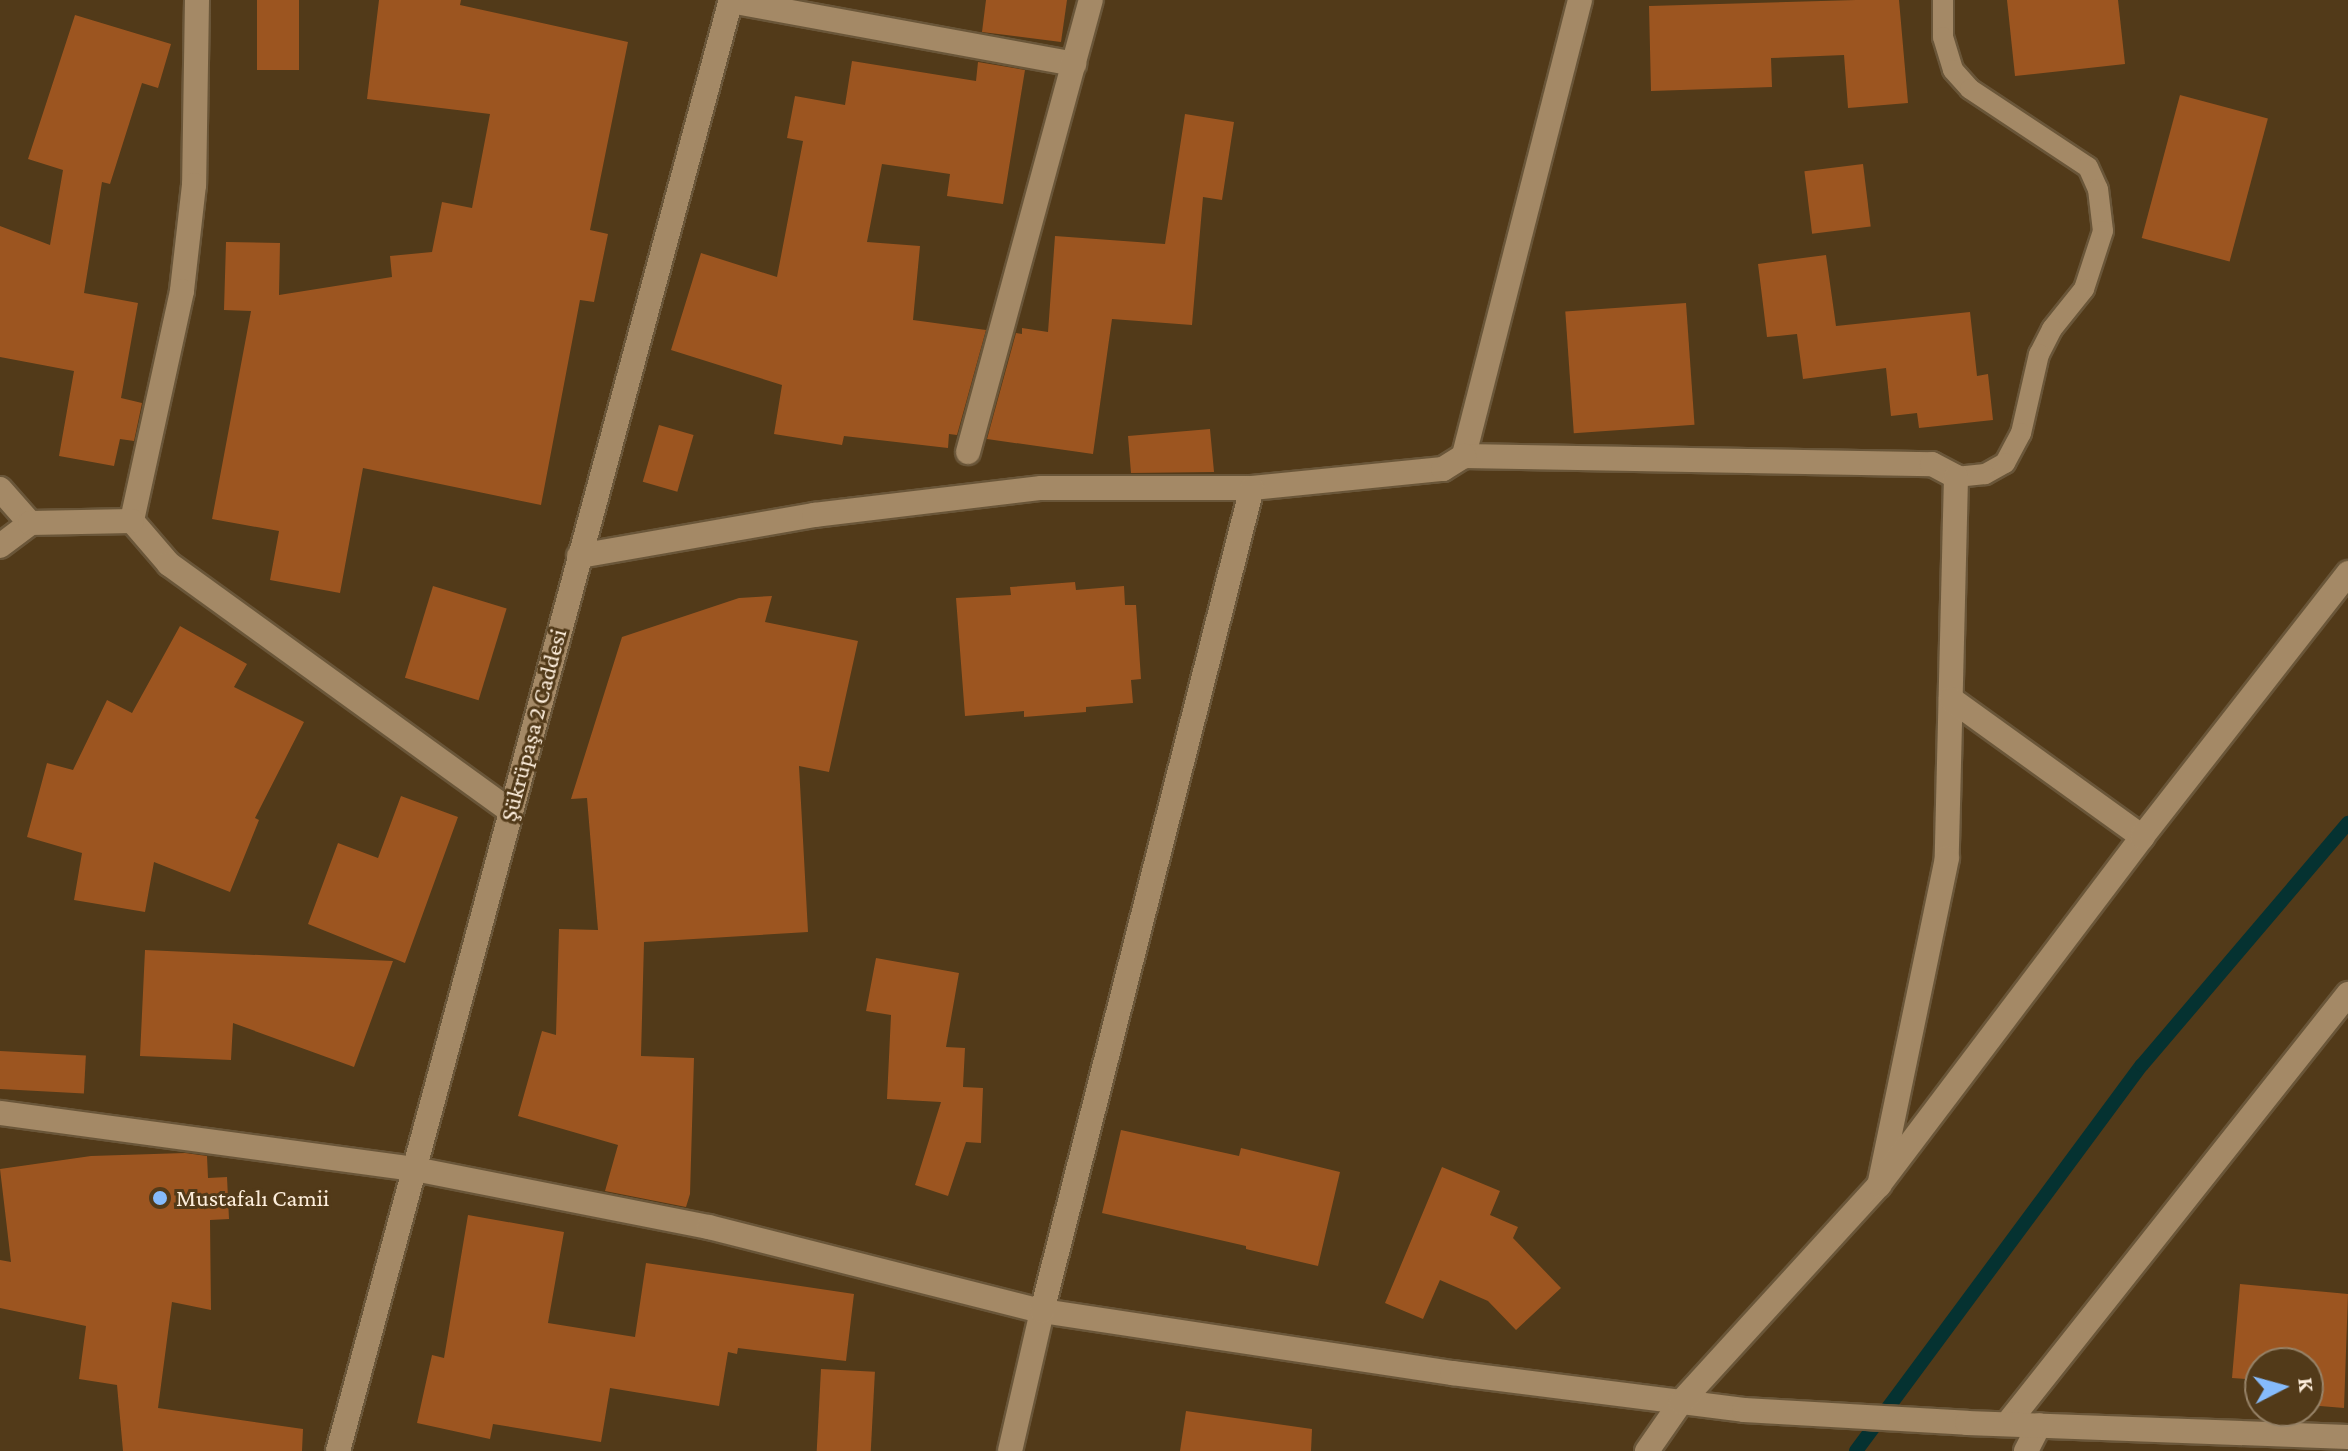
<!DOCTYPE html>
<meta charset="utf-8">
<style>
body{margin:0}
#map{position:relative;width:2348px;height:1451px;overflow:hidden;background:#523a19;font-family:"Crimson Pro",serif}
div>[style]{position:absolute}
.stream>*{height:14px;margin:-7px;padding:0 7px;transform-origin:7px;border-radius:7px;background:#053231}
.building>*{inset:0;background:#9c5520;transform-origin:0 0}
.roads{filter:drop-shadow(2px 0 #6a5639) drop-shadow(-2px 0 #6a5639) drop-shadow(0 2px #6a5639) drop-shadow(0 -2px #6a5639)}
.lane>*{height:20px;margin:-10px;padding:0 10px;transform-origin:10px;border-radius:10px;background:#a48966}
.street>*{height:24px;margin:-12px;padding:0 12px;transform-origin:12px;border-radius:12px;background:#a48966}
.secondary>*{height:24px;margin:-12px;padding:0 12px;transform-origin:12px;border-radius:12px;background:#a48966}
.dots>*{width:22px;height:22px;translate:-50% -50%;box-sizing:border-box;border:4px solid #523a19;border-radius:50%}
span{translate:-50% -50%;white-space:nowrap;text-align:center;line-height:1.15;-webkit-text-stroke:6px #523a19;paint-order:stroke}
.street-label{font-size:24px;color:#fdeedc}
.poi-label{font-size:24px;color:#fdeedc}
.left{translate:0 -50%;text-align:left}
.north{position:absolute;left:2244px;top:1347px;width:80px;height:80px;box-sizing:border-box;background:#523a19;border:2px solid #968267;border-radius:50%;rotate:84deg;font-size:22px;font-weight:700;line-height:32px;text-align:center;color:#fdeedc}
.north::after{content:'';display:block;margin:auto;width:28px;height:36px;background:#86bbfb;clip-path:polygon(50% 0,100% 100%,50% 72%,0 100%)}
</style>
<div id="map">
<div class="stream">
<i style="left:1856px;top:1451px;width:480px;rotate:-53.5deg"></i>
<i style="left:2142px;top:1065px;width:318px;rotate:-49.6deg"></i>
</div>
<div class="building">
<i style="left:257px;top:0;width:42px;height:70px"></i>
<i style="clip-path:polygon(379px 0,461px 0,460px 5px,628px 42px,590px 230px,608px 234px,594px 302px,580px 300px,541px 505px,363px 468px,340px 593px,270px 580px,279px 531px,212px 519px,251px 311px,224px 310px,226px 242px,280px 243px,279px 295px,392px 277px,390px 256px,432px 252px,442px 202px,472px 208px,490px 114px,367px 99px)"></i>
<i style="clip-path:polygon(986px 0,1067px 0,1061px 42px,982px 32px)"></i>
<i style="clip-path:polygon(1856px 0,1899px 0,1908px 103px,1848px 108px,1844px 55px,1771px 58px,1772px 87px,1651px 91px,1649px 6px)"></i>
<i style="clip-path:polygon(2007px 0,2118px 0,2125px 64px,2015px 76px)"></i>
<i style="clip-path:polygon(75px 15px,171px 44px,158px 88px,142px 83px,110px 184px,102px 182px,84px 293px,138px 303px,121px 398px,142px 403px,134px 441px,120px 439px,114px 466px,59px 456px,74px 371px,0 357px,0 226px,50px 245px,63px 170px,28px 159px)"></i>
<i style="clip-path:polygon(852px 61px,976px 81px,978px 62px,1025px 70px,1003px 204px,947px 196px,950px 174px,882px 164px,867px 242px,920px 246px,913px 320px,986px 330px,957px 435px,949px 434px,948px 448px,844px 436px,842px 445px,774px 434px,782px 385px,671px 350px,701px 253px,777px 277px,803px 141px,787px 138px,795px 96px,845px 105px)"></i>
<i style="left:2180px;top:95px;width:91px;height:148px;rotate:15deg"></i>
<i style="clip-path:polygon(1185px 114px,1234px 122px,1222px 200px,1203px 197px,1192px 325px,1112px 319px,1093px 454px,987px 439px,1016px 333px,1022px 334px,1022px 328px,1048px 332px,1055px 236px,1165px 244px)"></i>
<i style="left:1863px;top:164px;width:63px;height:59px;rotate:83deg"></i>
<i style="clip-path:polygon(1826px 255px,1836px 326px,1970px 312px,1977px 376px,1988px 374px,1993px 420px,1919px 428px,1917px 413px,1891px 416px,1886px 368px,1803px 379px,1797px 334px,1767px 337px,1758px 264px)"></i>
<i style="left:1686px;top:303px;width:122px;height:121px;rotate:86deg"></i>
<i style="left:659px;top:425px;width:36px;height:59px;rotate:16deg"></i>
<i style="clip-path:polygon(1210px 429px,1214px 472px,1131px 473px,1128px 436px)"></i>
<i style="clip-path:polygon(1075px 582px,1076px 590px,1124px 586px,1125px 605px,1136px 605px,1141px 679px,1131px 680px,1133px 703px,1086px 707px,1086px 712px,1024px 717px,1024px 711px,965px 716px,956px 598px,1011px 595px,1010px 587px)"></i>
<i style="left:433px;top:586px;width:77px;height:96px;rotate:17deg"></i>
<i style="clip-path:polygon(772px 596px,765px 622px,858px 641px,829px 772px,799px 766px,808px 932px,644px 942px,641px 1056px,694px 1058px,690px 1194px,686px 1207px,605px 1191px,618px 1145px,518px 1116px,542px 1031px,556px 1035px,559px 929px,598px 930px,587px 798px,571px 799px,622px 637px,739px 598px)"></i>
<i style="clip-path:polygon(180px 626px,247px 664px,234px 687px,304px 722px,255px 818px,259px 820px,230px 892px,154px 862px,145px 912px,74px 900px,82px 853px,27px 837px,47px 763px,73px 770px,107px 700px,132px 713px)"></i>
<i style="clip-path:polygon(401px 796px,458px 817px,405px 963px,308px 924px,338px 843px,378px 858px)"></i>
<i style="clip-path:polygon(145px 950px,393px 961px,354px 1067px,233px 1023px,231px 1060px,140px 1056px)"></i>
<i style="clip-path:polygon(876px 958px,959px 973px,946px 1047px,965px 1048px,963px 1087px,983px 1088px,981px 1143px,966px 1142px,948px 1196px,915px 1185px,941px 1102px,887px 1099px,891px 1015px,866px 1011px)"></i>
<i style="left:0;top:1051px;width:86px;height:38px;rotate:3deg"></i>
<i style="clip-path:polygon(1121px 1130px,1239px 1156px,1241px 1148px,1340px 1172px,1318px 1266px,1246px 1249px,1246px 1246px,1102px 1213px)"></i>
<i style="clip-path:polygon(185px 1153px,207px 1156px,208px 1178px,227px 1177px,229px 1219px,210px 1220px,211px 1310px,172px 1302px,158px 1408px,303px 1429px,302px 1451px,123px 1451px,117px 1385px,79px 1379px,86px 1326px,0 1308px,0 1260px,11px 1262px,0 1169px,91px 1156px)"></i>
<i style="clip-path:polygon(1442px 1167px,1500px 1191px,1490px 1215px,1518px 1227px,1513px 1238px,1561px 1288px,1516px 1330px,1488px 1301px,1440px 1280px,1423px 1319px,1385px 1303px)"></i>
<i style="clip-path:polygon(468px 1215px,564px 1232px,548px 1323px,635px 1337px,646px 1263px,854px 1294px,846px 1361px,738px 1348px,737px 1354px,728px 1352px,719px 1406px,610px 1388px,601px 1442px,493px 1424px,490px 1439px,417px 1423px,432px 1355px,444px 1358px)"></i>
<i style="clip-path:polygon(2240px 1284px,2348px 1294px,2344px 1408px,2308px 1405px,2308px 1363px,2260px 1363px,2260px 1380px,2232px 1378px)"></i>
<i style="left:821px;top:1369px;width:54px;height:82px;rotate:3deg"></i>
<i style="clip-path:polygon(1186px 1411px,1312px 1429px,1311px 1451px,1180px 1451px)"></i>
</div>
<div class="roads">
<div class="lane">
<i style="left:1943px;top:0;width:37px;rotate:90deg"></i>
<i style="left:1943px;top:37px;width:34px;rotate:73deg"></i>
<i style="left:1953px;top:70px;width:25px;rotate:48deg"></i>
<i style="left:1970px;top:89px;width:141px;rotate:33.5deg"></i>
<i style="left:2088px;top:167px;width:24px;rotate:66deg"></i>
<i style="left:2098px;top:189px;width:42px;rotate:83.2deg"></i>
<i style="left:2103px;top:231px;width:61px;rotate:108.1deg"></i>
<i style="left:2084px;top:289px;width:51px;rotate:128.7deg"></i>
<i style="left:2052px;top:329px;width:28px;rotate:117deg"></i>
<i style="left:2039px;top:354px;width:81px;rotate:102.8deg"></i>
<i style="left:2021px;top:433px;width:34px;rotate:118deg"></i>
<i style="left:2005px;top:463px;width:23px;rotate:151deg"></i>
<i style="left:1985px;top:474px;width:29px;rotate:174deg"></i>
</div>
<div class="street">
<i style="left:197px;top:0;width:185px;rotate:90.9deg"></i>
<i style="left:194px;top:185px;width:107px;rotate:96.5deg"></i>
<i style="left:182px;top:291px;width:235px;rotate:102.3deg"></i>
<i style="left:132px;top:521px;width:57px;rotate:49.3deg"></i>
<i style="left:169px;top:564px;width:421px;rotate:35.9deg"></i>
<i style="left:1580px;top:0;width:471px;rotate:104.3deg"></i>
<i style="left:1464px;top:456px;width:468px;rotate:1deg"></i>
<i style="left:1932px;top:464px;width:27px;rotate:28deg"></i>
<i style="left:1956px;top:477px;width:381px;rotate:91.4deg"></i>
<i style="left:1947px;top:858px;width:334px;rotate:101.7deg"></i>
<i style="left:731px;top:1px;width:349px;rotate:10.4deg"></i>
<i style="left:968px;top:452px;width:468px;rotate:-74.8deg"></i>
<i style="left:0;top:489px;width:45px;rotate:48.6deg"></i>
<i style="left:0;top:546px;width:38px;rotate:-37deg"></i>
<i style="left:30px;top:523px;width:102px;rotate:-1.1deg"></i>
<i style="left:579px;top:556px;width:239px;rotate:-9.9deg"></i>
<i style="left:814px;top:515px;width:229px;rotate:-6.8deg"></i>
<i style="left:1041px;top:488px;width:211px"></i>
<i style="left:1252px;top:488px;width:192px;rotate:-5.7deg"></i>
<i style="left:1443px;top:469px;width:25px;rotate:-32deg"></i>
<i style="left:1951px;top:699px;width:236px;rotate:35.8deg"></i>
<i style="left:0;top:1113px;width:419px;rotate:7.7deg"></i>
<i style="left:415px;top:1169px;width:300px;rotate:11.2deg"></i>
<i style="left:709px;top:1227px;width:343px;rotate:14.2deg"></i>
<i style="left:1042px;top:1311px;width:415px;rotate:8.6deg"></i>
<i style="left:1452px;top:1373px;width:294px;rotate:7.2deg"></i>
<i style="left:2007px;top:1424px;width:549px;rotate:-51.58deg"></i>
<i style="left:1010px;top:1451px;width:144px;rotate:-77.1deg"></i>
<i style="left:1042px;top:1311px;width:849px;rotate:-75.69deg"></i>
<i style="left:1647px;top:1451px;width:60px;rotate:-55.2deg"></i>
<i style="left:1681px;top:1402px;width:294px;rotate:-47.6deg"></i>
<i style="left:1879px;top:1185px;width:436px;rotate:-52.9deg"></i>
<i style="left:2142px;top:837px;width:335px;rotate:-52deg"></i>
<i style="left:2026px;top:1451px;width:29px;rotate:-63deg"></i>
</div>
<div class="secondary">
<i style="left:1744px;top:1410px;width:223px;rotate:3.3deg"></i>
<i style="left:1967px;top:1423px;width:381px;rotate:2.1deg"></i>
<i style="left:338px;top:1451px;width:1503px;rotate:-74.85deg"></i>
</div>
</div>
<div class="dots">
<i style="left:160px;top:1198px;background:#86bbfb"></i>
</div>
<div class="street-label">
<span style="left:533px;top:725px;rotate:-75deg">Şükrüpaşa 2 Caddesi</span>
</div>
<div class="poi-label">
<span class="left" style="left:176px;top:1198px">Mustafalı Camii</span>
</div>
<div class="north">K</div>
</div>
